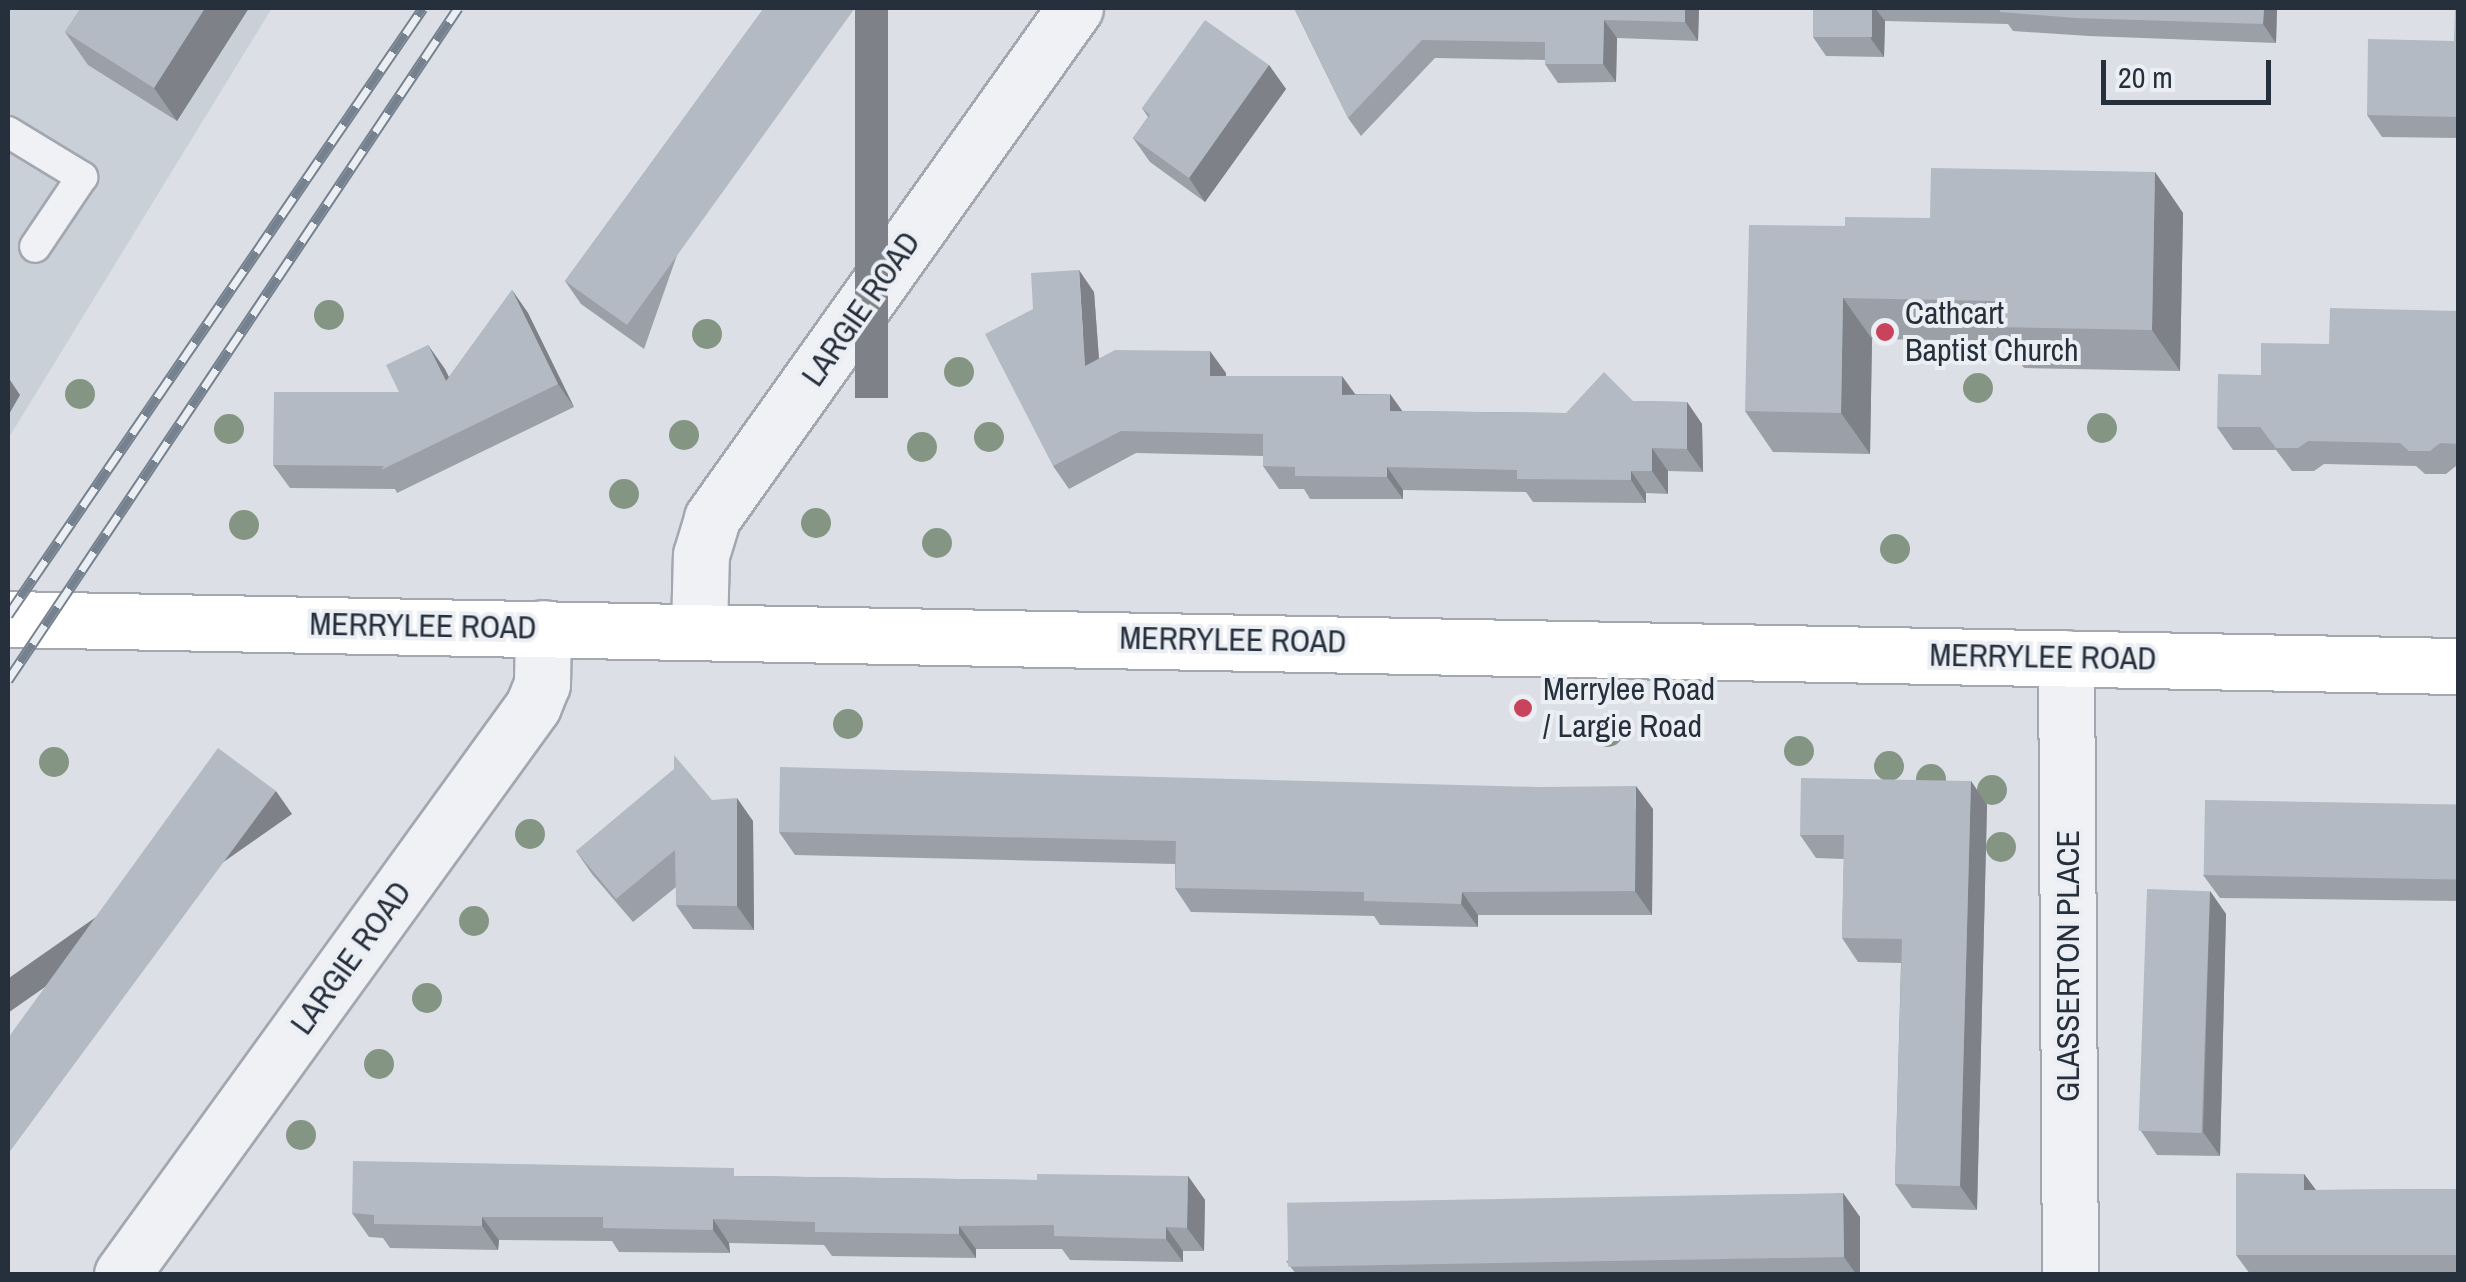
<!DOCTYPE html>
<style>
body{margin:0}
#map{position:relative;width:2466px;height:1282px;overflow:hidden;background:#dce0e6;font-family:"Archivo Narrow",sans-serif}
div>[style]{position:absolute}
.built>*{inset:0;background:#cad0d8}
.roads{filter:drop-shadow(2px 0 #a2a7b0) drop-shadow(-2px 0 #a2a7b0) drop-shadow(0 2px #a2a7b0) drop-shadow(0 -2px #a2a7b0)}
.lane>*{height:30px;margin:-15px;padding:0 15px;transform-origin:15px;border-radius:15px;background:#eff1f5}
.street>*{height:55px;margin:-27.5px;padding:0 27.5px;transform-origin:27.5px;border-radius:27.5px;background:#eff1f5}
.secondary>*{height:55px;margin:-27.5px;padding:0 27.5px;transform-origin:27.5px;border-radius:27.5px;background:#fff}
.rail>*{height:11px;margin-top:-5.5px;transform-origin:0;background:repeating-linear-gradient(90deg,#ebeff4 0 22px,#76818f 0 44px);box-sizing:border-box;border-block:2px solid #76818f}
.trees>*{width:30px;height:30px;margin:-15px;border-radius:50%;background:#849584}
.wall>*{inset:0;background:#9ba0a8}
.shaded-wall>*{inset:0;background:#7e8288;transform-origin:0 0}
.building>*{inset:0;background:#b4bac3;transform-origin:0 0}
.dots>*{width:28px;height:28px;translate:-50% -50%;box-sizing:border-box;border:5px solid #ebeff4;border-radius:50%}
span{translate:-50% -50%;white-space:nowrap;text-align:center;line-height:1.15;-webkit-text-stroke:8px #ebeff4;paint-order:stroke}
.street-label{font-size:32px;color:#262f3c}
.poi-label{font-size:32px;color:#262f3c}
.left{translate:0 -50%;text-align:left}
.frame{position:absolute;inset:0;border:10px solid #262f3c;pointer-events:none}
.scale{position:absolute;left:2101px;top:60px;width:170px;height:45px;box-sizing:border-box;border:5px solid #262f3c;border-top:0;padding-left:12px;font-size:30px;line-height:35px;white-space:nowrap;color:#262f3c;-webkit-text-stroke:8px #ebeff4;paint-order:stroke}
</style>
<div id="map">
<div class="built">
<i style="clip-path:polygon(8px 8px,272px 8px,8px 439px)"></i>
</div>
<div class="roads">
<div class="lane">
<i style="left:8px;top:132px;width:87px;rotate:31.3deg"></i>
<i style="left:82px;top:177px;width:84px;rotate:123.9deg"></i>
</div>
<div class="street">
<i style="left:699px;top:629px;width:74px;rotate:-88.5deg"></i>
<i style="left:701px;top:555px;width:39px;rotate:-73deg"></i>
<i style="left:712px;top:518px;width:626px;rotate:-54.56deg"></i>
<i style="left:2066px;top:658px;width:616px;rotate:89.63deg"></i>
<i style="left:122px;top:1274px;width:701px;rotate:-54.11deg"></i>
<i style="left:533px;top:706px;width:24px;rotate:-68deg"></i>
<i style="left:542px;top:684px;width:56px;rotate:-89deg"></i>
</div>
<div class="secondary">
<i style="left:8px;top:619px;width:2450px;rotate:1.1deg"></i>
</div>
</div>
<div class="rail">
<i style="left:8px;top:615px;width:735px;rotate:-55.64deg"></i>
<i style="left:8px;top:680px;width:809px;rotate:-56.19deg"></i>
</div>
<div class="trees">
<i style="left:329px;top:315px"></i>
<i style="left:707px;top:334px"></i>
<i style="left:959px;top:372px"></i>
<i style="left:1978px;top:388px"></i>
<i style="left:80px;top:394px"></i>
<i style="left:2102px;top:428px"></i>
<i style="left:229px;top:429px"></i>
<i style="left:684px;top:435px"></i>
<i style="left:989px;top:437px"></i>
<i style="left:922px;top:447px"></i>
<i style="left:624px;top:494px"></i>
<i style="left:816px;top:523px"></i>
<i style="left:244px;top:525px"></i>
<i style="left:937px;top:543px"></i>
<i style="left:1895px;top:549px"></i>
<i style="left:848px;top:724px"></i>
<i style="left:1608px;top:732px"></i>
<i style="left:1799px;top:751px"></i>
<i style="left:54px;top:762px"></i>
<i style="left:1889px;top:766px"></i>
<i style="left:1931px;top:779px"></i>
<i style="left:1992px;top:790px"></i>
<i style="left:530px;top:834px"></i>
<i style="left:2001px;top:847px"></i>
<i style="left:474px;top:921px"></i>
<i style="left:427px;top:998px"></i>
<i style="left:379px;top:1064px"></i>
<i style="left:301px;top:1135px"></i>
</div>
<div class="wall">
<i style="clip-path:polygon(81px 8px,249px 8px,177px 121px,88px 65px,65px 32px)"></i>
<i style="clip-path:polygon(764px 8px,644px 349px,581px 304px,565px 281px)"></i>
<i style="clip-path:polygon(1294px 8px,1699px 8px,1698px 41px,1617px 38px,1616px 82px,1558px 83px,1545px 64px,1545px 60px,1435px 58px,1361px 136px,1348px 118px)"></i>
<i style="clip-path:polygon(1813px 8px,2277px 8px,2276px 43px,2089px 36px,2013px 31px,2008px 24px,1885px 21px,1884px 57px,1826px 56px,1813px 37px)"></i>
<i style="clip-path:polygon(2458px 8px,2458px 138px,2382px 137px,2367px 115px,2454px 41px)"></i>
<i style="clip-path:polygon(1269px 65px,1286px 89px,1205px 202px,1150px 162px,1133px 138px,1148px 117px,1142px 108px)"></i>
<i style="clip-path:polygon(2155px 172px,2183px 213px,2180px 371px,2024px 368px,2005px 341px,1872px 339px,1870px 454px,1773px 452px,1745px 411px,1845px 226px,1930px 218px)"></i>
<i style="clip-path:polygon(512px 290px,528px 313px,574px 407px,397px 493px,395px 489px,290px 488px,273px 465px,399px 392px,428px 345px,449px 377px)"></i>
<i style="clip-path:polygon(1094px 292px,1099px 358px,1226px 373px,1226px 376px,1355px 394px,1390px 394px,1402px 411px,1566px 413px,1633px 401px,1687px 402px,1702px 424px,1703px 472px,1668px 471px,1668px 494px,1646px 493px,1646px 503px,1533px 502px,1526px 492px,1403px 490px,1403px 499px,1310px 499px,1304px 489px,1279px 489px,1263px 466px,1263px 456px,1136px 453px,1069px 489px,1053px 466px)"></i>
<i style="clip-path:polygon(2458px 311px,2458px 466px,2456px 466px,2446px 474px,2425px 474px,2416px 466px,2324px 464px,2314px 471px,2292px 471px,2276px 450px,2233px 450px,2217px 427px,2261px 375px,2329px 344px)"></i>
<i style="clip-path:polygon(1971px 781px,1987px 805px,1977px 1210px,1912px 1208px,1895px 1184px,1901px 963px,1858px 962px,1842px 938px,1844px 859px,1816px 858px,1800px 835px)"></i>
<i style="clip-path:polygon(712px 800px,753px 821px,754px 930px,693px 929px,676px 905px,676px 887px,633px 922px,592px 874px,576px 851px)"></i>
<i style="clip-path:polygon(2458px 804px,2458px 901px,2220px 898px,2203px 875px)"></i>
<i style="clip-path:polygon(1653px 809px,1652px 915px,1478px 915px,1478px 927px,1380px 925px,1374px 916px,1191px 912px,1175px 888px,1175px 864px,795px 855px,779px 832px)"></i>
<i style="clip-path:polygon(2210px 891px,2226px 914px,2220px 1156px,2157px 1155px,2141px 1131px)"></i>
<i style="clip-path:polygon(2304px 1174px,2316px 1190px,2458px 1189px,2458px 1274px,2250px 1274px,2236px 1255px)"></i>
<i style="clip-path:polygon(740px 1176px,1037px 1180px,1188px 1176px,1205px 1200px,1204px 1251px,1183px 1251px,1183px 1262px,1070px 1260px,1062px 1249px,976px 1249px,976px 1258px,832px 1256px,824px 1245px,729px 1243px,730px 1253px,619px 1252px,612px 1241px,499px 1240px,498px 1250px,390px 1248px,383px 1238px,369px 1237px,352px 1213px)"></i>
<i style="clip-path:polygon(1843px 1193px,1860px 1217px,1860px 1274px,1296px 1274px,1286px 1261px)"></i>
</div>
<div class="shaded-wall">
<i style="clip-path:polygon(205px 8px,249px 8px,177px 121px,154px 88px)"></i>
<i style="left:855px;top:8px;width:33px;height:390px"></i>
<i style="clip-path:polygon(1685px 8px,1699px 8px,1698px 41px,1685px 22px)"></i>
<i style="clip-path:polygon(1872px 8px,1875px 8px,1885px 21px,1884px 57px,1871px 39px)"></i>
<i style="clip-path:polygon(2264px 8px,2277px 8px,2276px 43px,2263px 24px)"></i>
<i style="clip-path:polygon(1604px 20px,1617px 38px,1616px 82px,1603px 64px)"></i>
<i style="clip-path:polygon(1269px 65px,1286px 89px,1205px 202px,1189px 178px)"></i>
<i style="clip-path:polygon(2155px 172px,2183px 213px,2180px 371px,2152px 330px)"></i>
<i style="clip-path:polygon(1079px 270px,1094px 292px,1101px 388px,1085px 366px)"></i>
<i style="clip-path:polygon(512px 290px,528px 313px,574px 407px,558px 384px)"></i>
<i style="clip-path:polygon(1843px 298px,1872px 339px,1870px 454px,1841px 413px)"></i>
<i style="clip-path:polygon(428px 345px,445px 369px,462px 404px,446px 381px)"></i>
<i style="clip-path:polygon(1210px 351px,1226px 373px,1225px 398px,1210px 376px)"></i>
<i style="clip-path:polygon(1342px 376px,1358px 398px,1342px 395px)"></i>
<i style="clip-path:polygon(8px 377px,20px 395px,8px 416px)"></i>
<i style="clip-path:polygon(1390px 394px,1406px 416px,1390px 411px)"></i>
<i style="clip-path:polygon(1687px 402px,1702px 424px,1703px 472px,1687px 449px)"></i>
<i style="clip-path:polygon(1652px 448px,1668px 471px,1668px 494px,1652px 471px)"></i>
<i style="clip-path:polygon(1387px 467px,1403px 490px,1403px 499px,1387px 477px)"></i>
<i style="clip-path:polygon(1631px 471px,1646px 493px,1646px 503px,1631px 480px)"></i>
<i style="clip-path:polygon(1971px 781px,1987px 805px,1977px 1210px,1960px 1186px)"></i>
<i style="clip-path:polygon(1636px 786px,1653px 809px,1652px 915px,1635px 891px)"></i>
<i style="left:276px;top:791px;width:28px;height:451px;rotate:55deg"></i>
<i style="clip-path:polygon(737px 798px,753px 821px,754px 930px,737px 906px)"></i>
<i style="clip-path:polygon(2210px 891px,2226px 914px,2220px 1156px,2203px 1132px)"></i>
<i style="clip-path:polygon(1462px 892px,1478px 915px,1478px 927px,1461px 904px)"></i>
<i style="clip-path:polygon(2304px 1174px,2321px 1197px,2304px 1190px)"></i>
<i style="clip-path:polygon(1188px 1176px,1205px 1200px,1204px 1251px,1187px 1228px)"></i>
<i style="clip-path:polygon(1843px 1193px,1860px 1217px,1860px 1274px,1856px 1274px,1844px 1257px)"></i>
<i style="clip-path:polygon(482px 1217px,499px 1240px,498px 1250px,482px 1226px)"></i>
<i style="clip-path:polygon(713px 1219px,729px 1243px,730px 1253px,713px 1230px)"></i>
<i style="clip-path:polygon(959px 1226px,976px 1249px,976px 1258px,959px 1234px)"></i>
<i style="clip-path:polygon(1166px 1227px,1183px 1251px,1183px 1262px,1166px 1239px)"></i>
</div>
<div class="building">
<i style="clip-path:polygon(81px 8px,205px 8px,154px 88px,65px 32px)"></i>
<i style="clip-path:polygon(764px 8px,855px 8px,627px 325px,565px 281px)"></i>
<i style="clip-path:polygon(1294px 8px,1685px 8px,1685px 22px,1604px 20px,1603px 64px,1545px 64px,1545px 42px,1422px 40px,1348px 118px)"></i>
<i style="left:1813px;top:8px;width:59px;height:29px"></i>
<i style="clip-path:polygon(2000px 8px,2264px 8px,2263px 24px,2076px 18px,2000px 12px)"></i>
<i style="clip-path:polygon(2455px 8px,2458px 8px,2458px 117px,2367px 115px,2368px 39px,2454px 41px)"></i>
<i style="clip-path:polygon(1205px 20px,1269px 65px,1189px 178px,1133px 138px,1150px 115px,1142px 108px)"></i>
<i style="clip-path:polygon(1931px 168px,2155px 172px,2152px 330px,1996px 327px,1996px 301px,1843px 298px,1841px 413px,1745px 411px,1749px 225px,1845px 226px,1845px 217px,1930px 218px)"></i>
<i style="clip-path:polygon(1079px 270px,1085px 366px,1115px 350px,1210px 351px,1210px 376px,1342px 376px,1342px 395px,1390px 394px,1390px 411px,1566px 413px,1604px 372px,1633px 401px,1687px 402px,1687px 449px,1652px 448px,1652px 471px,1631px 471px,1631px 480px,1517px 479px,1517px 470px,1387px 467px,1387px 477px,1295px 476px,1295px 467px,1263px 466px,1263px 434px,1121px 431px,1053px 466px,985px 334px,1033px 309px,1031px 273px)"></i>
<i style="clip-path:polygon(512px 290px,558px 384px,381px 470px,384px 466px,273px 465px,274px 392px,399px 392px,386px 365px,428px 345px,446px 381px)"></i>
<i style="clip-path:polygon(2330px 308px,2458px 311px,2458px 444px,2440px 443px,2430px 451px,2409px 451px,2400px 443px,2308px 441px,2298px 448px,2276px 448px,2260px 427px,2217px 427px,2218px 374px,2261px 375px,2261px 343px,2329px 344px)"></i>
<i style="clip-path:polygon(218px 748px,276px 791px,8px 1154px,8px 1038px)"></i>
<i style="clip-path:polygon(674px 755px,712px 800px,737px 798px,737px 906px,676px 905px,675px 850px,616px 899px,576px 851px,674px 769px)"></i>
<i style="clip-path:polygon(780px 767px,1539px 787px,1636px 786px,1635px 891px,1462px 892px,1461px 904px,1364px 901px,1364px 892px,1175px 888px,1176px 841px,779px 832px)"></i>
<i style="clip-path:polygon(1801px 778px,1971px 781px,1960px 1186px,1895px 1184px,1902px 939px,1842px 938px,1844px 835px,1800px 835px)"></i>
<i style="left:2205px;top:800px;width:253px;height:75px;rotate:1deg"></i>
<i style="left:2147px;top:889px;width:63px;height:242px;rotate:2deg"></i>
<i style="clip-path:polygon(353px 1161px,734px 1168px,734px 1176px,1037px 1180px,1037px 1174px,1188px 1176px,1187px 1228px,1166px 1227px,1166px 1239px,1054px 1236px,1054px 1225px,959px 1226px,959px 1234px,815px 1232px,815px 1222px,713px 1219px,713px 1230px,603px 1228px,603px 1217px,482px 1217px,482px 1226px,374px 1224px,374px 1215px,352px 1213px)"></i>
<i style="clip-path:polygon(2236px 1173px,2304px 1174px,2304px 1190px,2458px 1189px,2458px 1261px,2457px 1261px,2457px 1255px,2236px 1255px)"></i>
<i style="left:1843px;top:1193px;width:64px;height:556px;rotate:89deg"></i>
</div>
<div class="dots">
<i style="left:1885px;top:332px;background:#ca435c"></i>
<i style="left:1523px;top:708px;background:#ca435c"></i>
</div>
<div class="street-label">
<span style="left:861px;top:309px;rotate:-55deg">LARGIE ROAD</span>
<span style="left:423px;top:626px;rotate:1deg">MERRYLEE ROAD</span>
<span style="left:1233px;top:640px;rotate:1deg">MERRYLEE ROAD</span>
<span style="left:2043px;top:657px;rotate:1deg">MERRYLEE ROAD</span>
<span style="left:351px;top:958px;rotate:-54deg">LARGIE ROAD</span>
<span style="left:2068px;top:966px;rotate:-90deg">GLASSERTON PLACE</span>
</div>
<div class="poi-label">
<span class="left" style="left:1905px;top:332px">Cathcart<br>Baptist Church</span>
<span class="left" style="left:1543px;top:708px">Merrylee Road<br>/ Largie Road</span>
</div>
<div class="frame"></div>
<div class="scale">20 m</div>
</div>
